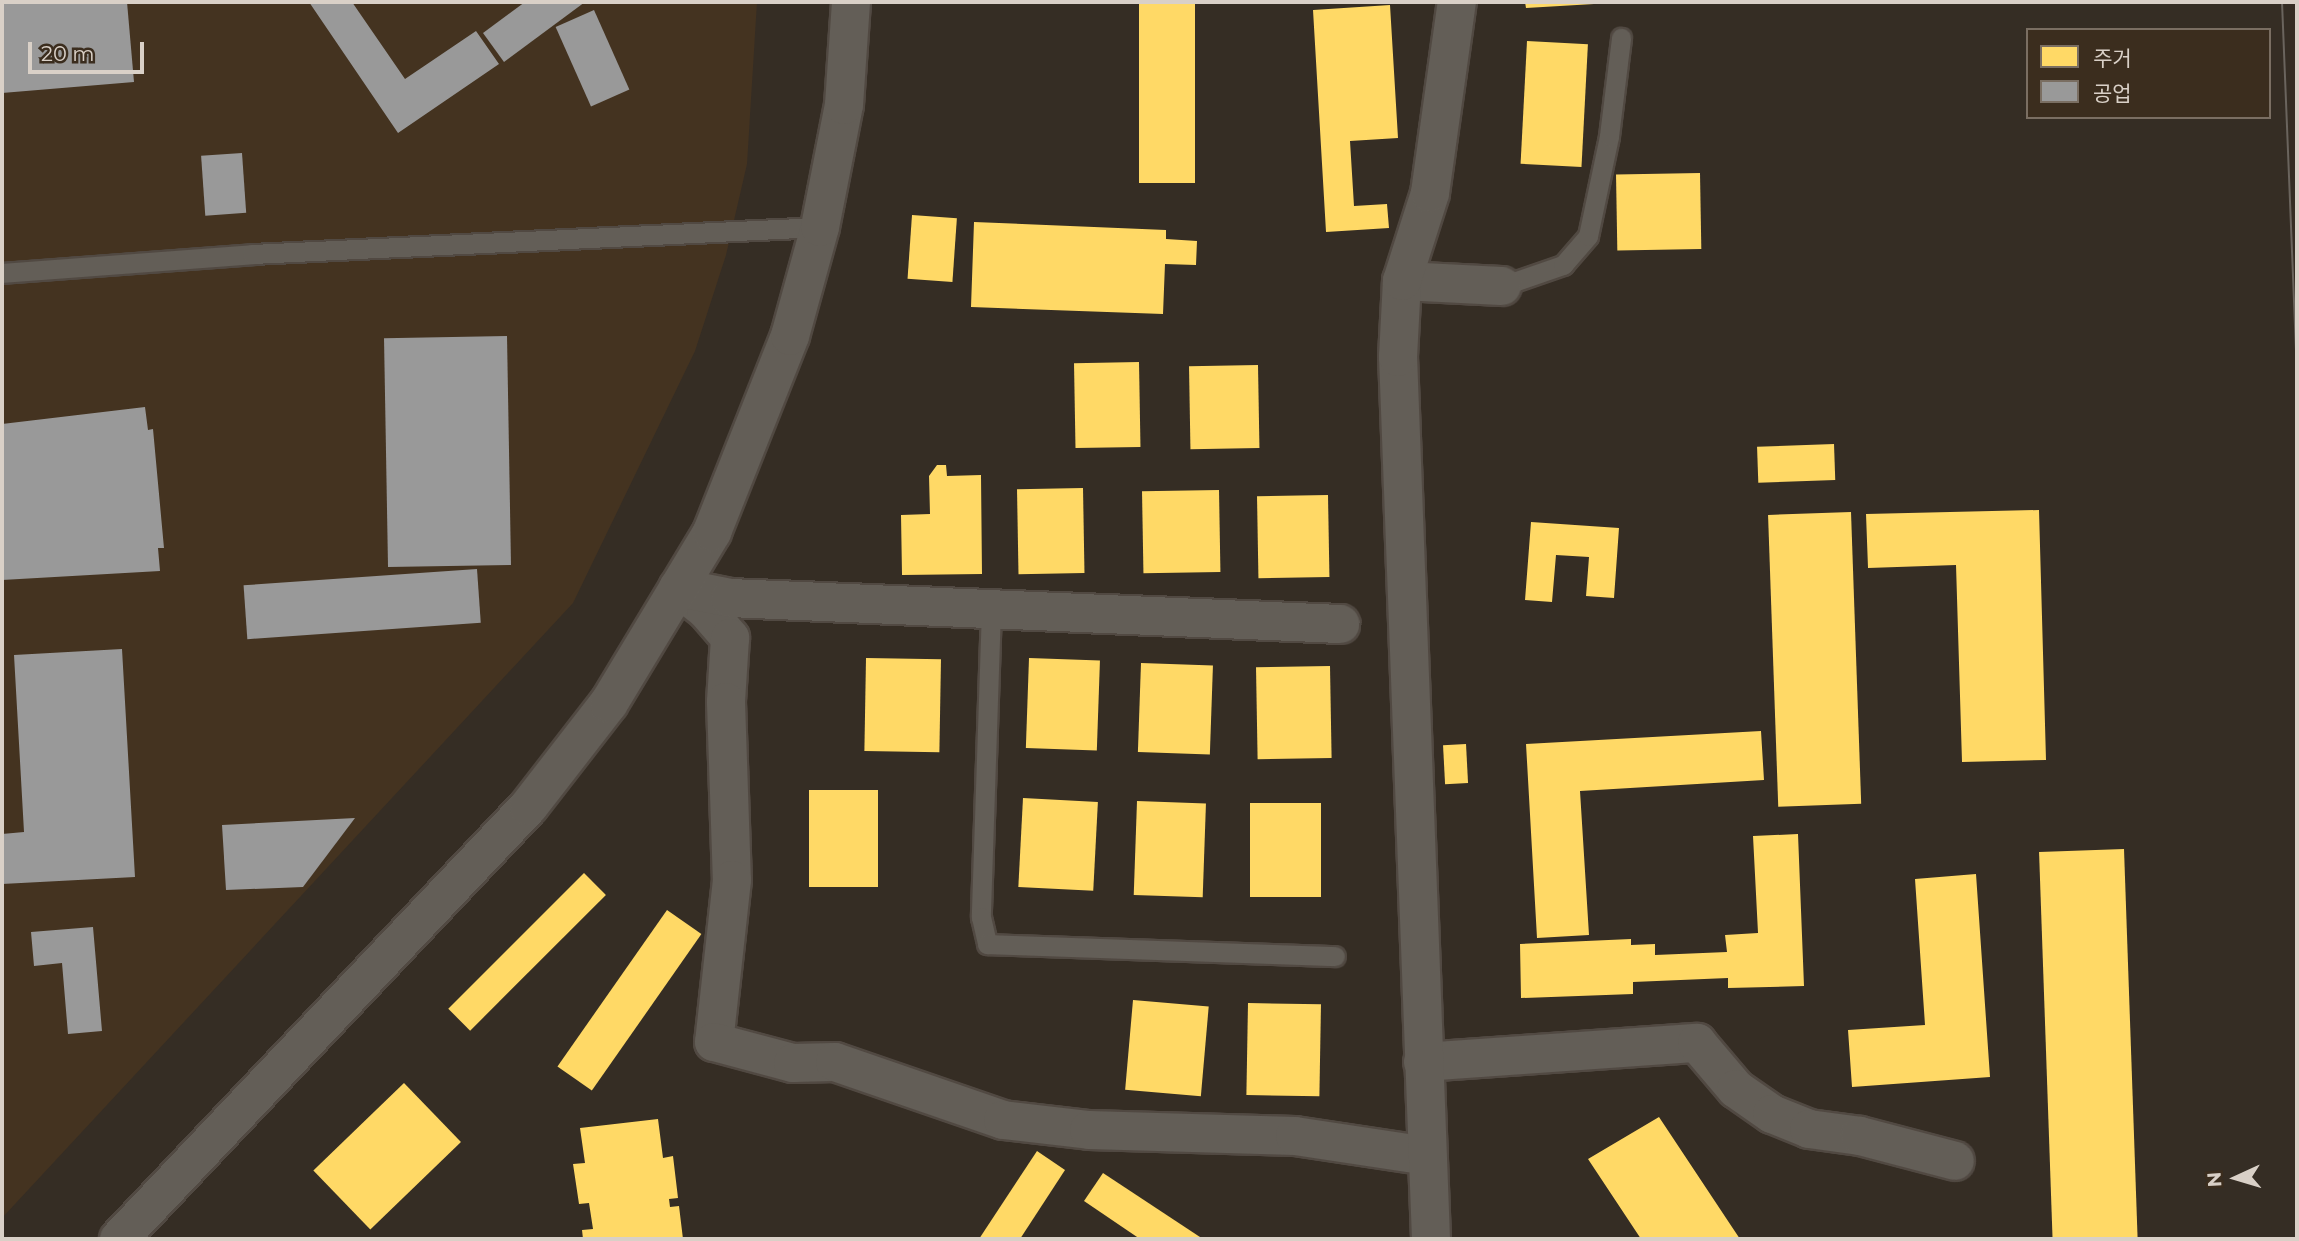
<!DOCTYPE html>
<meta charset="utf-8">
<style>
body{margin:0}
#map{position:relative;width:2299px;height:1241px;overflow:hidden;background:#352d24;font-family:Montserrat,"Noto Sans KR",sans-serif}
div>[style]{position:absolute}
.built>*{inset:0;background:#443320}
.homes>*{inset:0;background:#ffd966;transform-origin:0 0}
.industry>*{inset:0;background:#999;transform-origin:0 0}
.roads{filter:drop-shadow(2px 0 #514942) drop-shadow(-2px 0 #514942) drop-shadow(0 2px #514942) drop-shadow(0 -2px #514942)}
.lane>*{height:19px;margin:-9.5px;padding:0 9.5px;transform-origin:9.5px;border-radius:9.5px;background:#635e57}
.street>*{height:38px;margin:-19px;padding:0 19px;transform-origin:19px;border-radius:19px;background:#635e57}
.secondary>*{height:38px;margin:-19px;padding:0 19px;transform-origin:19px;border-radius:19px;background:#635e57}
.tram>*{height:2px;margin:-1px;padding:0 1px;transform-origin:1px;border-radius:1px;background:#6a645d}
span{translate:-50% -50%;white-space:nowrap;text-align:center;line-height:1.15;-webkit-text-stroke:7px #3b2d1e;paint-order:stroke}
.frame{position:absolute;inset:0;border:4px solid #d9d0c7;pointer-events:none}
.legend{position:absolute;left:2026px;top:28px;width:245px;height:91px;box-sizing:border-box;background:#3b2d1e;border:2px solid #7a6e62;margin:0;padding:9px 12px;list-style:none;font-size:21px;color:#d9d0c7}
.legend li{display:flex;align-items:center;gap:14px;height:35px}
.legend b{width:35px;border:2px solid #7a6e62}
.north{position:absolute;left:2201px;top:1143px;width:70px;height:70px;-webkit-text-stroke:5px #3b2d1e;paint-order:stroke;rotate:266deg;font-size:19px;font-weight:700;line-height:28px;text-align:center;color:#d9d0c7}
.north::after{content:'';display:block;margin:auto;width:24px;height:32px;background:#d9d0c7;clip-path:polygon(50% 0,100% 100%,50% 72%,0 100%)}
.scale{position:absolute;left:28px;top:42px;width:116px;height:32px;box-sizing:border-box;border:4px solid #d9d0c7;border-top:0;padding-left:9px;font-size:21px;line-height:24px;white-space:nowrap;color:#d9d0c7;-webkit-text-stroke:5px #3b2d1e;paint-order:stroke}
</style>
<div id="map">
<div class="built">
<i style="clip-path:polygon(2px 2px,757px 2px,747px 164px,726px 255px,695px 351px,573px 603px,2px 1218px)"></i>
</div>
<div class="homes">
<i style="left:1139px;top:2px;width:56px;height:181px"></i>
<i style="clip-path:polygon(1525px 2px,1594px 2px,1594px 4px,1526px 8px)"></i>
<i style="clip-path:polygon(1390px 5px,1398px 138px,1350px 141px,1354px 206px,1387px 204px,1389px 228px,1326px 232px,1313px 10px)"></i>
<i style="left:1527px;top:41px;width:61px;height:123px;rotate:3deg"></i>
<i style="left:1700px;top:173px;width:76px;height:84px;rotate:89deg"></i>
<i style="left:912px;top:215px;width:45px;height:64px;rotate:4deg"></i>
<i style="clip-path:polygon(974px 222px,1166px 230px,1166px 239px,1197px 241px,1196px 265px,1165px 264px,1163px 314px,971px 307px)"></i>
<i style="left:1139px;top:362px;width:85px;height:65px;rotate:89deg"></i>
<i style="left:1258px;top:365px;width:83px;height:69px;rotate:89deg"></i>
<i style="left:1834px;top:444px;width:36px;height:77px;rotate:88deg"></i>
<i style="clip-path:polygon(937px 465px,946px 465px,947px 476px,981px 475px,982px 574px,902px 575px,901px 515px,930px 514px,929px 476px)"></i>
<i style="left:1083px;top:488px;width:85px;height:66px;rotate:89deg"></i>
<i style="left:1219px;top:490px;width:82px;height:77px;rotate:89deg"></i>
<i style="left:1328px;top:495px;width:82px;height:71px;rotate:89deg"></i>
<i style="clip-path:polygon(2039px 510px,2046px 760px,1962px 762px,1956px 565px,1868px 568px,1866px 514px)"></i>
<i style="left:1851px;top:512px;width:292px;height:83px;rotate:88deg"></i>
<i style="clip-path:polygon(1531px 522px,1619px 528px,1614px 598px,1586px 596px,1589px 557px,1556px 555px,1552px 602px,1525px 600px)"></i>
<i style="left:866px;top:658px;width:75px;height:93px;rotate:1deg"></i>
<i style="left:1029px;top:658px;width:71px;height:90px;rotate:2deg"></i>
<i style="left:1141px;top:663px;width:72px;height:89px;rotate:2deg"></i>
<i style="left:1330px;top:666px;width:92px;height:74px;rotate:89deg"></i>
<i style="clip-path:polygon(1761px 731px,1764px 780px,1580px 791px,1589px 935px,1537px 938px,1526px 744px)"></i>
<i style="left:1466px;top:744px;width:39px;height:23px;rotate:87deg"></i>
<i style="left:809px;top:790px;width:69px;height:97px"></i>
<i style="left:1023px;top:798px;width:75px;height:89px;rotate:3deg"></i>
<i style="left:1137px;top:801px;width:69px;height:94px;rotate:2deg"></i>
<i style="left:1321px;top:803px;width:94px;height:71px;rotate:90deg"></i>
<i style="clip-path:polygon(1798px 834px,1804px 986px,1728px 988px,1728px 978px,1633px 982px,1633px 994px,1521px 998px,1520px 944px,1631px 939px,1631px 945px,1655px 944px,1655px 955px,1727px 952px,1725px 935px,1758px 933px,1753px 836px)"></i>
<i style="left:2124px;top:849px;width:390px;height:85px;rotate:88deg"></i>
<i style="left:584px;top:873px;width:31px;height:192px;rotate:45deg"></i>
<i style="clip-path:polygon(1976px 874px,1990px 1077px,1852px 1087px,1848px 1030px,1925px 1025px,1915px 879px)"></i>
<i style="left:667px;top:910px;width:42px;height:191px;rotate:35deg"></i>
<i style="left:1133px;top:1000px;width:76px;height:90px;rotate:5deg"></i>
<i style="left:1248px;top:1003px;width:73px;height:92px;rotate:1deg"></i>
<i style="left:404px;top:1083px;width:82px;height:126px;rotate:46deg"></i>
<i style="clip-path:polygon(1659px 1117px,1726px 1218px,1740px 1239px,1641px 1239px,1588px 1159px)"></i>
<i style="clip-path:polygon(658px 1119px,663px 1158px,673px 1156px,678px 1198px,669px 1199px,670px 1207px,679px 1206px,683px 1239px,583px 1239px,582px 1230px,593px 1229px,589px 1203px,579px 1204px,573px 1164px,585px 1163px,580px 1128px)"></i>
<i style="clip-path:polygon(1037px 1151px,1065px 1170px,1020px 1239px,979px 1239px)"></i>
<i style="clip-path:polygon(1103px 1173px,1203px 1239px,1140px 1239px,1084px 1201px)"></i>
</div>
<div class="industry">
<i style="clip-path:polygon(127px 2px,134px 82px,2px 93px,2px 3px)"></i>
<i style="clip-path:polygon(309px 2px,352px 2px,405px 79px,476px 31px,499px 64px,398px 133px)"></i>
<i style="clip-path:polygon(525px 2px,585px 2px,504px 62px,483px 33px)"></i>
<i style="left:594px;top:10px;width:87px;height:42px;rotate:66deg"></i>
<i style="left:242px;top:153px;width:60px;height:41px;rotate:86deg"></i>
<i style="left:507px;top:336px;width:229px;height:123px;rotate:89deg"></i>
<i style="clip-path:polygon(145px 407px,148px 430px,153px 429px,164px 548px,158px 548px,160px 571px,2px 580px,2px 424px)"></i>
<i style="left:477px;top:569px;width:54px;height:234px;rotate:86deg"></i>
<i style="clip-path:polygon(122px 649px,135px 877px,2px 884px,2px 834px,24px 832px,14px 655px)"></i>
<i style="clip-path:polygon(355px 818px,303px 887px,226px 890px,222px 825px)"></i>
<i style="clip-path:polygon(93px 927px,102px 1031px,68px 1034px,62px 963px,34px 966px,31px 932px)"></i>
</div>
<div class="roads">
<div class="lane">
<i style="left:2px;top:273px;width:251px;rotate:-4.3deg"></i>
<i style="left:252px;top:254px;width:569px;rotate:-2.72deg"></i>
<i style="left:1502px;top:286px;width:65px;rotate:-19deg"></i>
<i style="left:1563px;top:265px;width:38px;rotate:-49deg"></i>
<i style="left:1588px;top:236px;width:102px;rotate:-78.1deg"></i>
<i style="left:1609px;top:136px;width:99px;rotate:-83deg"></i>
<i style="left:991px;top:609px;width:308px;rotate:91.9deg"></i>
<i style="left:981px;top:917px;width:28px;rotate:77deg"></i>
<i style="left:987px;top:944px;width:348px;rotate:2deg"></i>
</div>
<div class="street">
<i style="left:1402px;top:281px;width:100px;rotate:2.9deg"></i>
<i style="left:678px;top:588px;width:36px;rotate:38deg"></i>
<i style="left:706px;top:610px;width:37px;rotate:49deg"></i>
<i style="left:730px;top:638px;width:64px;rotate:93.6deg"></i>
<i style="left:726px;top:702px;width:178px;rotate:88.1deg"></i>
<i style="left:732px;top:880px;width:163px;rotate:96.3deg"></i>
<i style="left:714px;top:1042px;width:82px;rotate:14.9deg"></i>
<i style="left:793px;top:1063px;width:42px;rotate:-1.4deg"></i>
<i style="left:835px;top:1062px;width:178px;rotate:19deg"></i>
<i style="left:1003px;top:1120px;width:87px;rotate:6.6deg"></i>
<i style="left:1089px;top:1130px;width:206px;rotate:1.7deg"></i>
<i style="left:1295px;top:1136px;width:134px;rotate:8.6deg"></i>
<i style="left:680px;top:588px;width:51px;rotate:11.3deg"></i>
<i style="left:730px;top:598px;width:611px;rotate:2.44deg"></i>
<i style="left:1423px;top:1062px;width:275px;rotate:-4deg"></i>
<i style="left:1697px;top:1043px;width:60px;rotate:49.7deg"></i>
<i style="left:1736px;top:1089px;width:44px;rotate:34.8deg"></i>
<i style="left:1772px;top:1114px;width:40px;rotate:22deg"></i>
<i style="left:1809px;top:1129px;width:51px;rotate:7.8deg"></i>
<i style="left:1860px;top:1136px;width:98px;rotate:14.7deg"></i>
<i style="left:1431px;top:1239px;width:883px;rotate:-92.14deg"></i>
<i style="left:1398px;top:357px;width:76px;rotate:-87deg"></i>
<i style="left:1402px;top:281px;width:92px;rotate:-72.3deg"></i>
<i style="left:1430px;top:193px;width:193px;rotate:-82deg"></i>
</div>
<div class="secondary">
<i style="left:119px;top:1239px;width:596px;rotate:-46.56deg"></i>
<i style="left:529px;top:806px;width:130px;rotate:-52.2deg"></i>
<i style="left:609px;top:703px;width:200px;rotate:-58.9deg"></i>
<i style="left:712px;top:532px;width:211px;rotate:-68.3deg"></i>
<i style="left:790px;top:336px;width:113px;rotate:-74.6deg"></i>
<i style="left:820px;top:227px;width:124px;rotate:-78.9deg"></i>
<i style="left:844px;top:105px;width:103px;rotate:-86.1deg"></i>
</div>
</div>
<div class="tram">
<i style="left:2282px;top:2px;width:373px;rotate:87.7deg"></i>
</div>
<div class="frame"></div>
<ul class="legend">
<li><b style="height:19px;background:#ffd966"></b>주거</li>
<li><b style="height:19px;background:#999"></b>공업</li>
</ul>
<div class="north">N</div>
<div class="scale">20 m</div>
</div>
